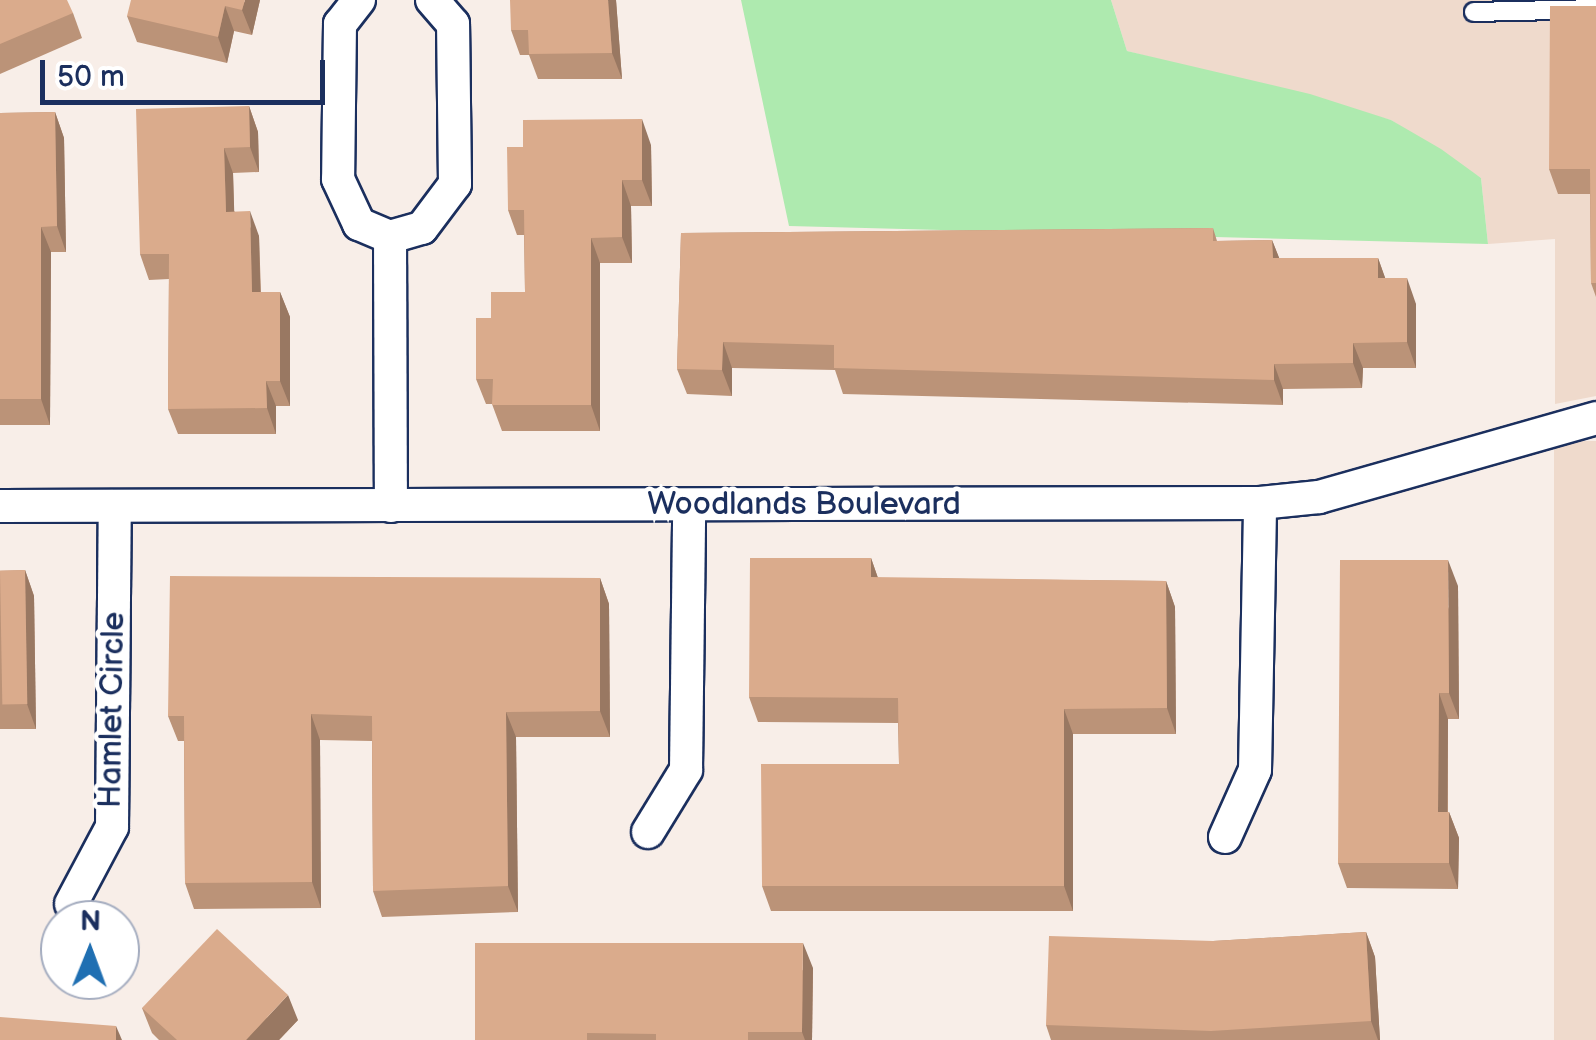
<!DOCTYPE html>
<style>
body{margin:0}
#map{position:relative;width:1596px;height:1040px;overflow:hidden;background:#f8eee8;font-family:"Balsamiq Sans",sans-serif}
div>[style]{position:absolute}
.built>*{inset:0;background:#efdacc;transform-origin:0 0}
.green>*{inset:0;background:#aeeaaf}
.roads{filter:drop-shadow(2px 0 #1b2f5e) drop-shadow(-2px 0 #1b2f5e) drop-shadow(0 2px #1b2f5e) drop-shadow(0 -2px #1b2f5e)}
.lane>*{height:18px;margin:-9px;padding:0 9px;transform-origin:9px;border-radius:9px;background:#fff}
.street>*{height:32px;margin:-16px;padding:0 16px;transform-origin:16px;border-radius:16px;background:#fff}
.wall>*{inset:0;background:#bb9378}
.shaded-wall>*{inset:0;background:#997862}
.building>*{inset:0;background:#daab8c;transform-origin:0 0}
span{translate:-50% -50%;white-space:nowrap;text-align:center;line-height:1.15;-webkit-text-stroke:9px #fff;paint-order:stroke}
.street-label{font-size:32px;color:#1b2f5e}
.north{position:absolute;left:40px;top:900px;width:100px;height:100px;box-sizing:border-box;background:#fff;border:2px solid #a4acbf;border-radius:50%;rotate:1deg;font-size:28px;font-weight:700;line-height:40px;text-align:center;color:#1b2f5e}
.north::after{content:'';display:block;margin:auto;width:35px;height:45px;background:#1f6fb2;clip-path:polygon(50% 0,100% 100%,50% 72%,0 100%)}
.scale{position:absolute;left:40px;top:60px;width:285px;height:45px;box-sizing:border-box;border:5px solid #1b2f5e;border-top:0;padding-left:12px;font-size:30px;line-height:35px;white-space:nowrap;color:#1b2f5e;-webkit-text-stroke:8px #fff;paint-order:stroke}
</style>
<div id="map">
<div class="built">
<i style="clip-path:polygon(1111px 0,1596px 0,1596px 396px,1555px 404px,1555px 239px,1488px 244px,1481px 178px,1391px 120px,1127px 51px)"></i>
<i style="left:1596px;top:441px;width:599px;height:42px;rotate:90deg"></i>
</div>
<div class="green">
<i style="clip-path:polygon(741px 0,1111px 0,1127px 51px,1310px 94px,1391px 120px,1441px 149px,1481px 178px,1488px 244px,789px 226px)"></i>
</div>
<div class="roads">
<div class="lane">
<i style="left:1474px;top:12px;width:122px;rotate:-1.4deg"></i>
</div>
<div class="street">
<i style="left:359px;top:0;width:31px;rotate:128deg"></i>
<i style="left:340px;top:24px;width:155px;rotate:90.7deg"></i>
<i style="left:338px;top:179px;width:50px;rotate:65deg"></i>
<i style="left:359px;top:224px;width:34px;rotate:23deg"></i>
<i style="left:390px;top:237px;width:33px;rotate:-16deg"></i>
<i style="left:422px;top:228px;width:55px;rotate:-53.1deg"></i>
<i style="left:455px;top:184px;width:160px;rotate:-90.7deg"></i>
<i style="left:453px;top:24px;width:32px;rotate:-131deg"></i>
<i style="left:390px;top:237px;width:269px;rotate:89.8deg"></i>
<i style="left:0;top:506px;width:1260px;rotate:-0.14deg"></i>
<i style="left:1260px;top:503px;width:59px;rotate:-5.8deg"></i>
<i style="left:1319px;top:497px;width:288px;rotate:-15.9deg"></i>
<i style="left:648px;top:832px;width:73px;rotate:-58.5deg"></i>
<i style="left:686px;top:770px;width:264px;rotate:-89.3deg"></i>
<i style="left:1225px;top:837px;width:73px;rotate:-65.9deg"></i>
<i style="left:1255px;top:770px;width:267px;rotate:-88.9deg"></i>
<i style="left:71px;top:904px;width:87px;rotate:-62deg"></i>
<i style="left:112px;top:827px;width:321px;rotate:-89.5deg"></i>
</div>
</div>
<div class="wall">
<i style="clip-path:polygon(0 0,73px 13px,82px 38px,0 74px)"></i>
<i style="clip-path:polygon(260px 0,252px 35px,234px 31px,227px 63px,137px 42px,127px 16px)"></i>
<i style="clip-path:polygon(616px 0,622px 79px,538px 79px,529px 55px,520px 55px,511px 30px)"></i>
<i style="clip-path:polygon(1596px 6px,1596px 297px,1591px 283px,1590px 194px,1558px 194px,1549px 169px)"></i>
<i style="clip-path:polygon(249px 106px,258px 132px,259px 172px,233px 173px,234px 211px,259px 236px,261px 292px,280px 292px,290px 317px,290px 406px,276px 406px,276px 434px,178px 434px,168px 409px,169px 279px,149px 280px,140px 254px)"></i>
<i style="clip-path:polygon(55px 112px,64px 138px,66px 252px,51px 252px,50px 425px,0 425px,0 113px)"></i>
<i style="clip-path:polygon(651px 145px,652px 206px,631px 206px,632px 263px,600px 263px,600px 431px,502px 431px,492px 404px,486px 404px,476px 379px,491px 318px,525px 292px,524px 235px,517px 235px,508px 210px)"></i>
<i style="clip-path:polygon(1213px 228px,1217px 241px,1272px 240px,1279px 258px,1378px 258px,1385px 278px,1416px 304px,1416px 368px,1363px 368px,1362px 388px,1283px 389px,1283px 405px,843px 394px,835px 370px,732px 368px,732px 396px,687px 394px,677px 369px,681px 233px)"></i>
<i style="clip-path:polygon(871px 558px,878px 578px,1166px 581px,1175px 607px,1176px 734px,1073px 734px,1073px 911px,771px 911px,762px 886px,899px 764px,898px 723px,758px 722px,749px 697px)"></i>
<i style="clip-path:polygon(25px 570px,34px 596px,36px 729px,0 729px,0 571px)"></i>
<i style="clip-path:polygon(600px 578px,609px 604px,610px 737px,516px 737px,518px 912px,382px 917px,373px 891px,372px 741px,320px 740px,321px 908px,194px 909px,185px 883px,184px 741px,178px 741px,168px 716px)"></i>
<i style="clip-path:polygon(1458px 586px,1459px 719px,1448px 719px,1448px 812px,1449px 812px,1459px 838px,1458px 889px,1347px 888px,1338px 863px)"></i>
<i style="clip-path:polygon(1366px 932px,1375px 957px,1380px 1040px,1051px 1040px,1046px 1025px,1213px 941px)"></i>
<i style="clip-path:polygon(813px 968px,812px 1040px,475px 1040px)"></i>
<i style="clip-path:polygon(142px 1008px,298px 1020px,279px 1040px,159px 1040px,152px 1033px)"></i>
</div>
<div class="shaded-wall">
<i style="clip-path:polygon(245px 0,260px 0,252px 35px,242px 10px)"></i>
<i style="clip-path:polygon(608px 0,616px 0,622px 79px,612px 53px)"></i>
<i style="clip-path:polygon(225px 6px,234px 31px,227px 63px,218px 37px)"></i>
<i style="clip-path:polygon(249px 106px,258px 132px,259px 172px,250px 147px)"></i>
<i style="clip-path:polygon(55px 112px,64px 138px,66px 252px,57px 226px)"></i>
<i style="clip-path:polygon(642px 119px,651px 145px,652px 206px,642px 180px)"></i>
<i style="clip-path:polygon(224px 148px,233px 173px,235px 237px,226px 212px)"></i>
<i style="clip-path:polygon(622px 180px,631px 206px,632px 263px,622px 237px)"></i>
<i style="clip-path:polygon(250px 211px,259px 236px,261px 317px,252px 292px)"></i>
<i style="clip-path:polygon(41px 227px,51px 252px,50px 425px,41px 399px)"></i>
<i style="clip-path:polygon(591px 238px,600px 263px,600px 431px,591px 405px)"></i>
<i style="clip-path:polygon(1272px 240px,1282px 265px,1273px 258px)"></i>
<i style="clip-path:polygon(1378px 258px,1387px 283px,1378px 278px)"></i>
<i style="clip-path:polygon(1407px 278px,1416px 304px,1416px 368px,1407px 342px)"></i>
<i style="clip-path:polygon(280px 292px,290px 317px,290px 406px,280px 381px)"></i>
<i style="clip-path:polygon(723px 342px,732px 368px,732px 396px,722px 370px)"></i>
<i style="clip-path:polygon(1353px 343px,1363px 368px,1362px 388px,1353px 363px)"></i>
<i style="clip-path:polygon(1274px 364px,1283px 389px,1283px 405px,1274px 380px)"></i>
<i style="clip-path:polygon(266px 381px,276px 406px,276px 434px,267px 408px)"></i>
<i style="clip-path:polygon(871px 558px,880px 584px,871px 577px)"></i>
<i style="clip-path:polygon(1448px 560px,1458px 586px,1459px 719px,1449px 693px)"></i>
<i style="clip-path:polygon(25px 570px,34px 596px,36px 729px,27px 704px)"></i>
<i style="clip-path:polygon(600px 578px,609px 604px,610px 737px,600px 711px)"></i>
<i style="clip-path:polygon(1166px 581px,1175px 607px,1176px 734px,1167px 708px)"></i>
<i style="clip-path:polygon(1439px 693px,1448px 719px,1447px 837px,1438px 812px)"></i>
<i style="clip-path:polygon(1064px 709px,1073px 734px,1073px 911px,1064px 886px)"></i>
<i style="clip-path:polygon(506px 712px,516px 737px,518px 912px,508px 886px)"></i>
<i style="clip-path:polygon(311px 714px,320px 740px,321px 908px,312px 882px)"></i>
<i style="clip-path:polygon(1449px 812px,1459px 838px,1458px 889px,1449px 863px)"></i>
<i style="clip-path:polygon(1366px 932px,1375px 957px,1380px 1040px,1378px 1040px,1371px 1021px)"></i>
<i style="clip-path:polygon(803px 943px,813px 968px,812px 1040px,805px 1040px,802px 1032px)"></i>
<i style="clip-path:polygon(288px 995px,298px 1020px,279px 1040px,246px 1040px)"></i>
<i style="clip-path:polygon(116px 1026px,122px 1040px,116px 1040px)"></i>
</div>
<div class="building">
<i style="clip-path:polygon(0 0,67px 0,73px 13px,0 44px)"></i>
<i style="clip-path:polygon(131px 0,245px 0,242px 10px,225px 6px,218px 37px,127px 16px)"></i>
<i style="clip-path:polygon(510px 0,608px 0,612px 53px,529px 54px,528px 30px,511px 30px)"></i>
<i style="clip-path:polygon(1550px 6px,1596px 6px,1596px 283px,1591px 283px,1590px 169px,1549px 169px)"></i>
<i style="clip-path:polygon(249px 106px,250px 147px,224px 148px,226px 212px,250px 211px,252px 292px,280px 292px,280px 381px,266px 381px,267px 408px,168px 409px,169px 254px,140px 254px,136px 109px)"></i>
<i style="clip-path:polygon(55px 112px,57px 226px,41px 227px,41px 399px,0 399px,0 113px)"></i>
<i style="clip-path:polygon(642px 119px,642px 180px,622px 180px,622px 237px,591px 238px,591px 405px,492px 405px,493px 379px,476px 379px,476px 318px,491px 318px,491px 292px,525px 292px,524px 210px,508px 210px,507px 147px,523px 147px,523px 120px)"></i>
<i style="clip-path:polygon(1213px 228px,1213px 241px,1272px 240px,1273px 258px,1378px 258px,1378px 278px,1407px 278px,1407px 342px,1353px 343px,1353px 363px,1274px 364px,1274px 380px,834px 368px,834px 345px,723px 342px,722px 370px,677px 369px,681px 233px)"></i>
<i style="clip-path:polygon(750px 558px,871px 558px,871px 577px,1166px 581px,1167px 708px,1064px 709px,1064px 886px,762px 886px,761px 764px,899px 764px,898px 698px,749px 697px)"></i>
<i style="clip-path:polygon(1340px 560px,1448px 560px,1449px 693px,1439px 693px,1438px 812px,1449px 812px,1449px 863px,1338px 863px)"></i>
<i style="left:25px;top:570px;width:134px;height:25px;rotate:89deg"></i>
<i style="clip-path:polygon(170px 576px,600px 578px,600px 711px,506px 712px,508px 886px,373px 891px,372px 716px,311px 714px,312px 882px,185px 883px,184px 716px,168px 716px)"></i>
<i style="clip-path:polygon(217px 929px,288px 995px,246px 1040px,177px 1040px,142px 1008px)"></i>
<i style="clip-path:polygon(1366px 932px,1371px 1021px,1211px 1031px,1046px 1025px,1049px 936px,1213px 941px)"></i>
<i style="clip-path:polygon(475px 943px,803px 943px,802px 1032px,748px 1032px,748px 1040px,656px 1040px,656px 1034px,587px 1033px,587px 1040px,475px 1040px)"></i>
<i style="clip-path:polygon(0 1017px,116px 1026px,116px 1040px,0 1040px)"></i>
</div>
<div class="street-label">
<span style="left:804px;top:505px">Woodlands Boulevard</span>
<span style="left:113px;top:710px;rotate:-89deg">Hamlet Circle</span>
</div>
<div class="north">N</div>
<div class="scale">50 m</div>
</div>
